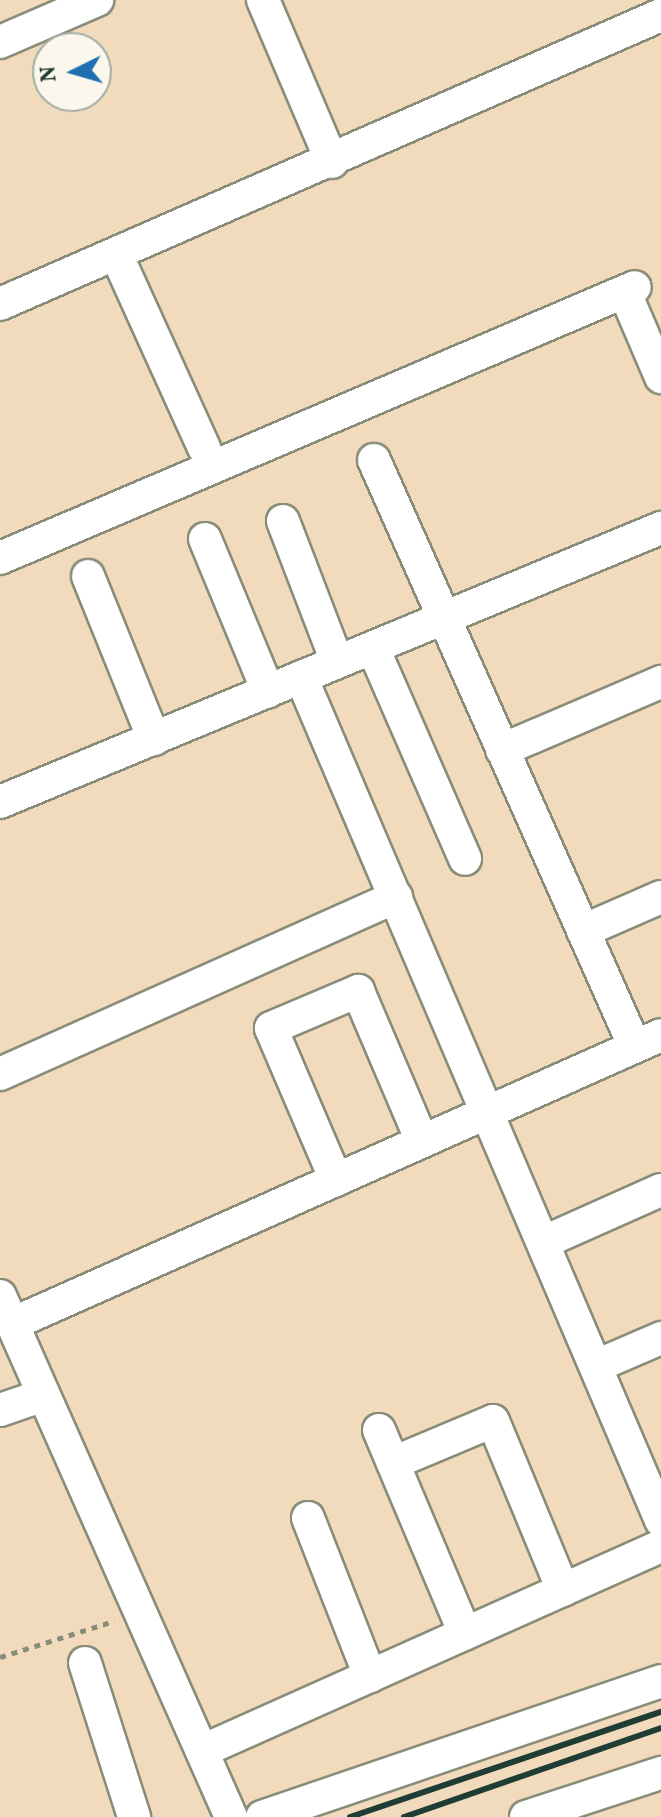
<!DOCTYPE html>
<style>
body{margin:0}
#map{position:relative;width:661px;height:1817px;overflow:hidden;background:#f2dbbd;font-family:Vollkorn,serif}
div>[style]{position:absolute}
.path>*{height:5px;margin-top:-2.5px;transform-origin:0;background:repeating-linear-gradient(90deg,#888c78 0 6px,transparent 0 12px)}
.roads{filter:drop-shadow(2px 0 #888c78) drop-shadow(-2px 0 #888c78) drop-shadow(0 2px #888c78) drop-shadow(0 -2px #888c78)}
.minor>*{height:32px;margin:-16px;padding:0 16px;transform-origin:16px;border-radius:16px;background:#fff}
.rail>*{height:6px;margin:-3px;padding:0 3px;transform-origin:3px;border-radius:3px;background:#1f3d34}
span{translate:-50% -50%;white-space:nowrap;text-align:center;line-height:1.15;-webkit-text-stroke:6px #fbf7ec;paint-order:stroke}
.north{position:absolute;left:32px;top:32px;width:80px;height:80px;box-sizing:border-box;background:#fbf7ec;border:2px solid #a3ada2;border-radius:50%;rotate:265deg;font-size:22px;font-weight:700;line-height:32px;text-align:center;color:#1f3d34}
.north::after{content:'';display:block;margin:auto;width:28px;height:36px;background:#1f6fb2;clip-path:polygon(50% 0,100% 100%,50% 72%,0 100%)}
</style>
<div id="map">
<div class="path">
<i style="left:0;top:1657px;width:120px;rotate:-17.5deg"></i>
</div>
<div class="roads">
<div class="minor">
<i style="left:263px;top:0;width:176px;rotate:66.9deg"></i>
<i style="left:0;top:42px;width:106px;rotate:-23.4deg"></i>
<i style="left:117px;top:256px;width:211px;rotate:65.6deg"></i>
<i style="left:628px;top:300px;width:84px;rotate:66.8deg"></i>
<i style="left:0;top:304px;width:721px;rotate:-23.62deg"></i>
<i style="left:374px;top:460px;width:642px;rotate:66.03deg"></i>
<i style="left:283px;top:521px;width:151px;rotate:69deg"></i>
<i style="left:205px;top:539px;width:165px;rotate:67.5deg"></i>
<i style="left:0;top:558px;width:690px;rotate:-23.11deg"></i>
<i style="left:88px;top:576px;width:176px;rotate:68deg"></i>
<i style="left:373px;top:648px;width:230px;rotate:66.4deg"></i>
<i style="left:301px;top:677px;width:917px;rotate:66.88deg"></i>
<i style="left:502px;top:750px;width:173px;rotate:-23.2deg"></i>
<i style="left:0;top:802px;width:716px;rotate:-22.52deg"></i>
<i style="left:583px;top:931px;width:85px;rotate:-23.6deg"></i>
<i style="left:0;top:1074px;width:434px;rotate:-24.1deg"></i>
<i style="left:336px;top:1180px;width:165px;rotate:-113.2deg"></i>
<i style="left:271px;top:1028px;width:95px;rotate:-23deg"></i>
<i style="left:358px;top:991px;width:163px;rotate:66.9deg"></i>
<i style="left:544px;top:1242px;width:128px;rotate:-24deg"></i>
<i style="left:0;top:1296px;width:570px;rotate:66.09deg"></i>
<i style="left:12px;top:1324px;width:710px;rotate:-24deg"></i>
<i style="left:596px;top:1366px;width:71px;rotate:-23.3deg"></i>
<i style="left:0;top:1410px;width:46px;rotate:-18.8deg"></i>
<i style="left:379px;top:1430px;width:221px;rotate:67.1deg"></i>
<i style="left:393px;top:1463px;width:108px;rotate:-22.8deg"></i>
<i style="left:493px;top:1421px;width:183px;rotate:67.5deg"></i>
<i style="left:308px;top:1518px;width:170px;rotate:68.6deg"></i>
<i style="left:85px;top:1663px;width:162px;rotate:72.3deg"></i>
<i style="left:202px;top:1751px;width:503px;rotate:-24.07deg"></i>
<i style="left:262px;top:1817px;width:422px;rotate:-18.8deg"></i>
<i style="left:526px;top:1817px;width:142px;rotate:-18.1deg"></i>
</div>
</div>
<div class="rail">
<i style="left:350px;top:1817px;width:328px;rotate:-18.7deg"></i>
<i style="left:404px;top:1817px;width:272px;rotate:-19.1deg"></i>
</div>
<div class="north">N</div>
</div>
